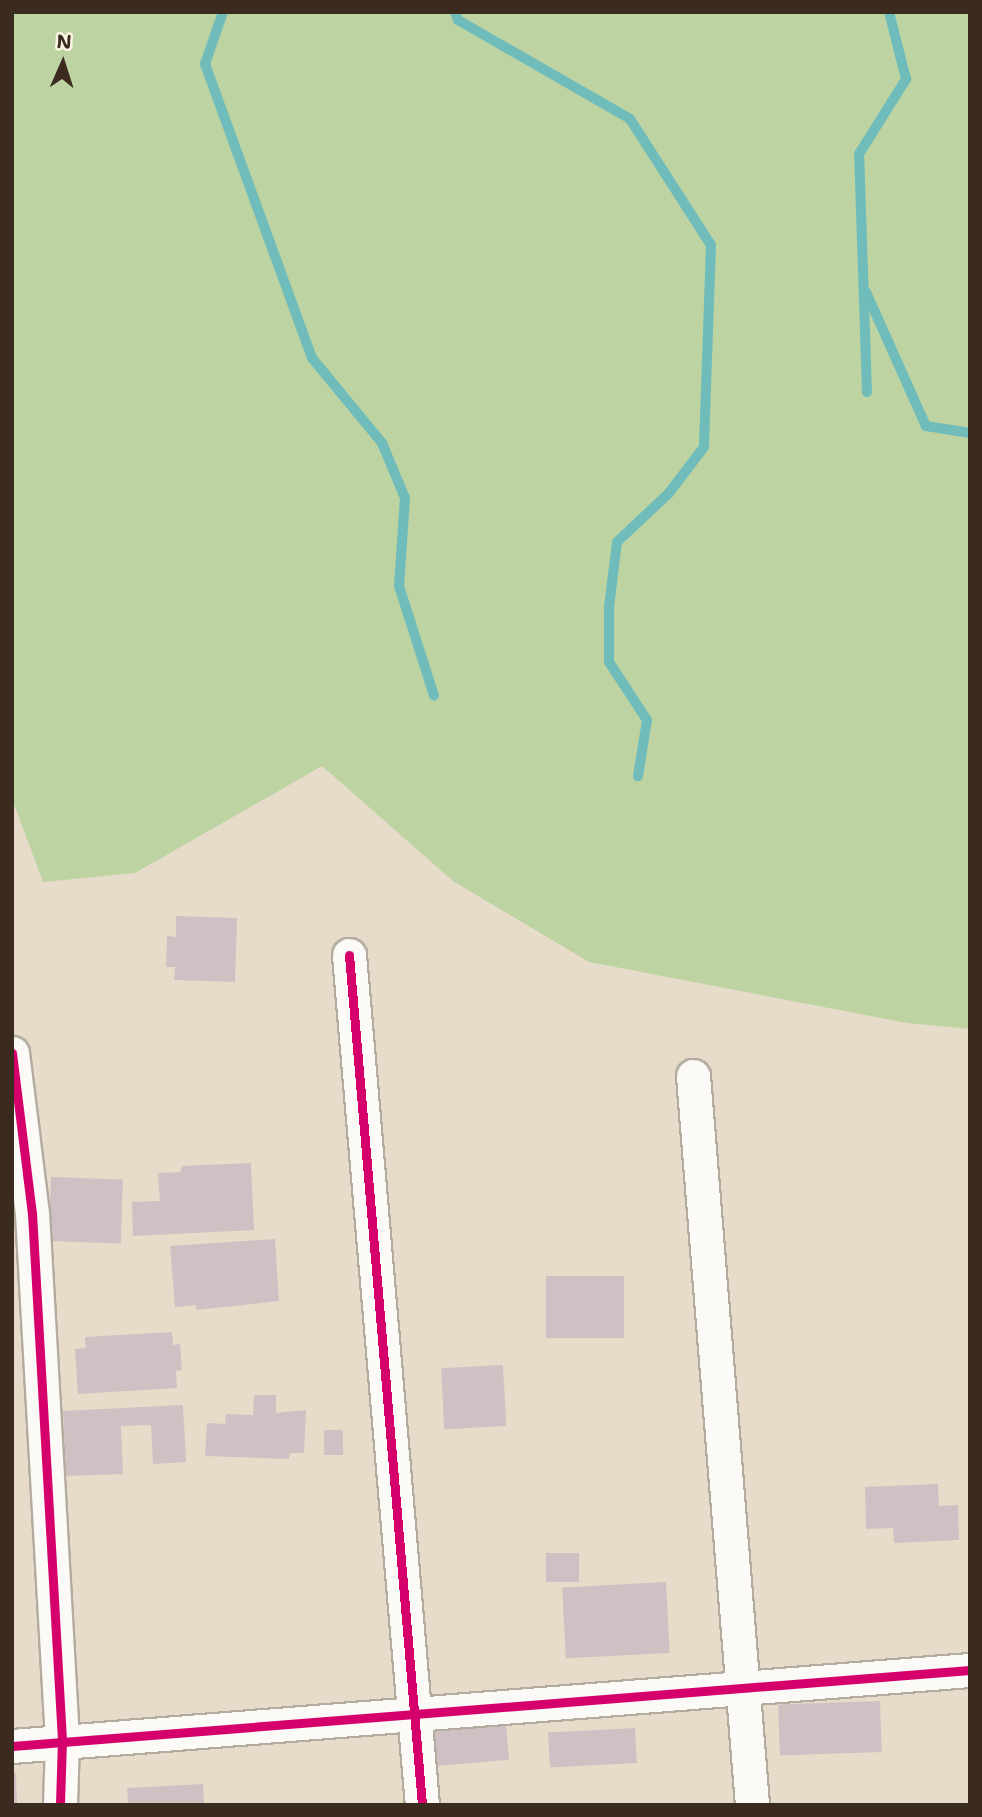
<!DOCTYPE html>
<style>
body{margin:0}
#map{position:relative;width:982px;height:1817px;overflow:hidden;background:#e7dbca;font-family:"Shantell Sans",sans-serif}
div>[style]{position:absolute}
.green>*{inset:0;background:#bdd4a2}
.stream>*{height:10px;margin:-5px;padding:0 5px;transform-origin:5px;border-radius:5px;background:#70bcbb}
.building>*{inset:0;background:#cfc1c3;transform-origin:0 0}
.roads{filter:drop-shadow(2px 0 #b4ab9f) drop-shadow(-2px 0 #b4ab9f) drop-shadow(0 2px #b4ab9f) drop-shadow(0 -2px #b4ab9f)}
.street>*{height:33px;margin:-16.5px;padding:0 16.5px;transform-origin:16.5px;border-radius:16.5px;background:#fbfaf7}
.cycleway>*{height:9px;margin:-4.5px;padding:0 4.5px;transform-origin:4.5px;border-radius:4.5px;background:#d6006c}
span{translate:-50% -50%;white-space:nowrap;text-align:center;line-height:1.15;-webkit-text-stroke:5px #fcf5e5;paint-order:stroke}
.frame{position:absolute;inset:0;border:14px solid #3b2a1e;pointer-events:none}
.north{position:absolute;left:28px;top:28px;width:70px;height:70px;-webkit-text-stroke:5px #fcf5e5;paint-order:stroke;rotate:3deg;font-size:19px;font-weight:700;line-height:28px;text-align:center;color:#3b2a1e}
.north::after{content:'';display:block;margin:auto;width:24px;height:32px;background:#3b2a1e;clip-path:polygon(50% 0,100% 100%,50% 72%,0 100%)}
</style>
<div id="map">
<div class="green">
<i style="clip-path:polygon(12px 12px,970px 12px,970px 1029px,907px 1023px,589px 962px,453px 881px,322px 766px,135px 873px,43px 882px,12px 799px)"></i>
</div>
<div class="stream">
<i style="left:223px;top:12px;width:55px;rotate:109.1deg"></i>
<i style="left:205px;top:64px;width:313px;rotate:70deg"></i>
<i style="left:312px;top:358px;width:110px;rotate:50.5deg"></i>
<i style="left:382px;top:443px;width:60px;rotate:67.3deg"></i>
<i style="left:405px;top:498px;width:88px;rotate:93.9deg"></i>
<i style="left:399px;top:586px;width:115px;rotate:72.3deg"></i>
<i style="left:455px;top:12px;width:9px;rotate:69deg"></i>
<i style="left:458px;top:20px;width:198px;rotate:29.9deg"></i>
<i style="left:630px;top:119px;width:150px;rotate:57.3deg"></i>
<i style="left:711px;top:245px;width:202px;rotate:92deg"></i>
<i style="left:704px;top:447px;width:58px;rotate:127.3deg"></i>
<i style="left:669px;top:493px;width:71px;rotate:136.7deg"></i>
<i style="left:617px;top:542px;width:65px;rotate:97deg"></i>
<i style="left:609px;top:607px;width:55px;rotate:90deg"></i>
<i style="left:609px;top:662px;width:69px;rotate:56.8deg"></i>
<i style="left:647px;top:720px;width:57px;rotate:99.1deg"></i>
<i style="left:866px;top:292px;width:147px;rotate:65.9deg"></i>
<i style="left:926px;top:426px;width:45px;rotate:9deg"></i>
<i style="left:867px;top:392px;width:238px;rotate:-91.9deg"></i>
<i style="left:859px;top:154px;width:89px;rotate:-57.9deg"></i>
<i style="left:906px;top:79px;width:69px;rotate:-104.2deg"></i>
</div>
<div class="building">
<i style="clip-path:polygon(176px 916px,237px 918px,235px 982px,174px 980px,175px 967px,166px 967px,167px 936px,176px 937px)"></i>
<i style="clip-path:polygon(251px 1163px,254px 1230px,133px 1236px,132px 1202px,160px 1201px,158px 1173px,180px 1172px,182px 1166px)"></i>
<i style="left:51px;top:1177px;width:72px;height:64px;rotate:2deg"></i>
<i style="clip-path:polygon(275px 1239px,279px 1301px,196px 1310px,196px 1305px,175px 1307px,170px 1246px)"></i>
<i style="left:624px;top:1276px;width:62px;height:78px;rotate:90deg"></i>
<i style="clip-path:polygon(172px 1332px,173px 1345px,180px 1344px,182px 1370px,176px 1371px,177px 1388px,78px 1394px,75px 1349px,86px 1348px,85px 1337px)"></i>
<i style="left:503px;top:1365px;width:61px;height:62px;rotate:87deg"></i>
<i style="clip-path:polygon(254px 1395px,276px 1395px,276px 1413px,306px 1410px,304px 1453px,290px 1453px,289px 1459px,205px 1456px,207px 1423px,225px 1424px,226px 1414px,253px 1415px)"></i>
<i style="clip-path:polygon(183px 1405px,186px 1462px,153px 1464px,151px 1425px,121px 1426px,123px 1474px,66px 1476px,63px 1411px)"></i>
<i style="left:324px;top:1430px;width:19px;height:25px"></i>
<i style="clip-path:polygon(938px 1484px,939px 1506px,958px 1505px,959px 1540px,894px 1543px,893px 1528px,866px 1529px,865px 1487px)"></i>
<i style="left:546px;top:1553px;width:33px;height:29px"></i>
<i style="left:666px;top:1582px;width:71px;height:104px;rotate:87deg"></i>
<i style="left:880px;top:1701px;width:51px;height:102px;rotate:88deg"></i>
<i style="left:505px;top:1714px;width:46px;height:78px;rotate:85deg"></i>
<i style="left:635px;top:1728px;width:35px;height:87px;rotate:87deg"></i>
<i style="clip-path:polygon(12px 1773px,16px 1773px,17px 1805px,12px 1805px)"></i>
<i style="left:203px;top:1784px;width:21px;height:76px;rotate:87deg"></i>
</div>
<div class="roads">
<div class="street">
<i style="left:349px;top:955px;width:853px;rotate:85.09deg"></i>
<i style="left:12px;top:1053px;width:161px;rotate:82.9deg"></i>
<i style="left:32px;top:1213px;width:528px;rotate:86.74deg"></i>
<i style="left:62px;top:1740px;width:65px;rotate:91.8deg"></i>
<i style="left:693px;top:1076px;width:731px;rotate:85.37deg"></i>
<i style="left:12px;top:1746px;width:961px;rotate:-4.54deg"></i>
</div>
</div>
<div class="cycleway">
<i style="left:349px;top:955px;width:853px;rotate:85.09deg"></i>
<i style="left:12px;top:1053px;width:161px;rotate:82.9deg"></i>
<i style="left:32px;top:1213px;width:528px;rotate:86.74deg"></i>
<i style="left:62px;top:1740px;width:65px;rotate:91.8deg"></i>
<i style="left:12px;top:1746px;width:961px;rotate:-4.54deg"></i>
</div>
<div class="frame"></div>
<div class="north">N</div>
</div>
